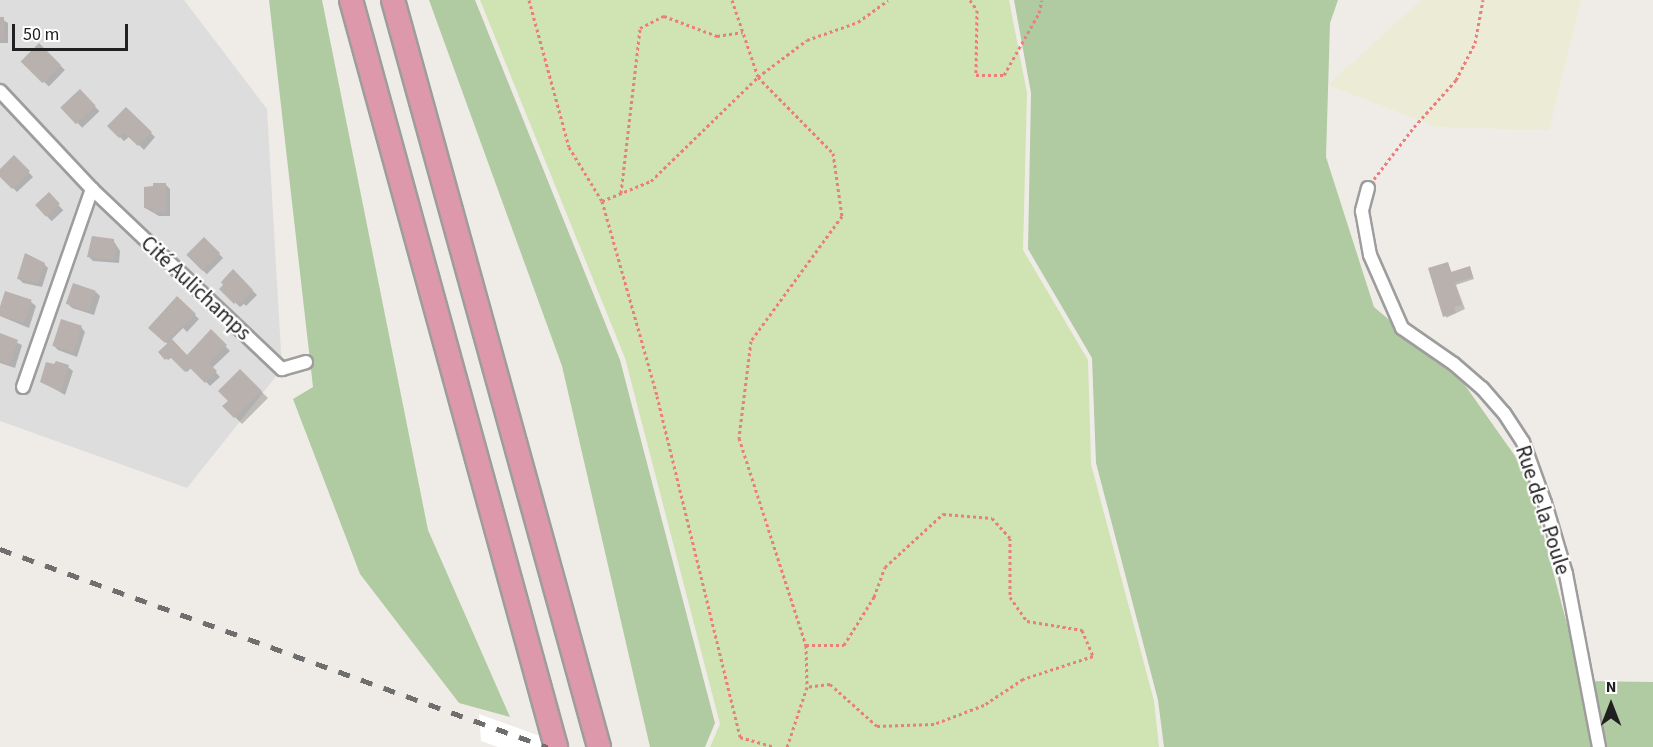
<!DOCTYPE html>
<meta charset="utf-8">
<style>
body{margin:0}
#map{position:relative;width:1653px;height:747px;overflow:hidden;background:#efece7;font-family:"Source Sans 3",sans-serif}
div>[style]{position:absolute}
.residential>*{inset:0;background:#dedddd}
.farmland>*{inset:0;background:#ecebd5}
.grass>*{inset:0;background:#cfe3b3}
.forest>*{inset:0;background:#b0caa1}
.pier>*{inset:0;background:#fff}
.shadow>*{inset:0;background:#0003;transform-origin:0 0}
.building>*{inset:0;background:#b8b1ad;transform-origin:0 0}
.path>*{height:3px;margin-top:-1.5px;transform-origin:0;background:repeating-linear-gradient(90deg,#ea7e7d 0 3px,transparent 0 6px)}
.roads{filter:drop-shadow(2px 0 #9d9d9d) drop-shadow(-2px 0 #9d9d9d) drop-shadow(0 2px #9d9d9d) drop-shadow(0 -2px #9d9d9d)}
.minor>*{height:12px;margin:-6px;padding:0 6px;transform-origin:6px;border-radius:6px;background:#fff}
.motorway>*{height:22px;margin:-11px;padding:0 11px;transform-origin:11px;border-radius:11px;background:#dd98ab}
.rail>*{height:4.5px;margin-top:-2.25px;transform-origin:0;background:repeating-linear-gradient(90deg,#6e6e6e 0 12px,transparent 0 24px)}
span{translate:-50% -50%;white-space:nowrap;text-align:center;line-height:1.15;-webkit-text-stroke:4.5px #fff;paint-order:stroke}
.street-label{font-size:21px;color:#202020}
.north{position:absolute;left:1581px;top:675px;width:60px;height:60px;-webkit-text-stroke:4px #fff;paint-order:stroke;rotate:0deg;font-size:16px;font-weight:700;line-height:24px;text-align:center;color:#202020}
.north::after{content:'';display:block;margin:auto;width:21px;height:27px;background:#202020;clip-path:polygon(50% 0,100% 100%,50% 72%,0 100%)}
.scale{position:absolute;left:12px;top:24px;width:116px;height:27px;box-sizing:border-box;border:3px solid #202020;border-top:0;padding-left:8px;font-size:18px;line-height:21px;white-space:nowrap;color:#202020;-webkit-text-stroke:4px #fff;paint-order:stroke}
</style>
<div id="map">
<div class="residential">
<i style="clip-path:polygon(0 0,184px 0,267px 109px,282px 369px,187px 488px,0 421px)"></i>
</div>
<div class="farmland">
<i style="clip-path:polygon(1421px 0,1581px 0,1549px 130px,1437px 127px,1328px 85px)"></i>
</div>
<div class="grass">
<i style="clip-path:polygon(480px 0,1009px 0,1027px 93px,1023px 250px,1088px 360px,1091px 464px,1154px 701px,1159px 747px,710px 747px,720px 724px,625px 358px)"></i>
</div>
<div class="forest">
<i style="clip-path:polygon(269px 0,322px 0,428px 530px,510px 717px,459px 703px,360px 574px,293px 399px,313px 387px)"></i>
<i style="clip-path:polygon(429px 0,475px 0,620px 360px,715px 723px,705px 747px,650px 747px,562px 366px)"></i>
<i style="clip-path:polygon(1014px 0,1338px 0,1330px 23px,1326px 157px,1374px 307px,1462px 381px,1527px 473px,1582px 681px,1653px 682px,1653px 747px,1164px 747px,1158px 700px,1096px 463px,1092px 358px,1028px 249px,1031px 93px)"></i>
</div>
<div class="pier">
<i style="clip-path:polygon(479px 714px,570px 747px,498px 747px,481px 741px)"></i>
</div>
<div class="shadow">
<i style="clip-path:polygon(0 18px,8px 23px,8px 43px,0 43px)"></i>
<i style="left:39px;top:45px;width:36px;height:23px;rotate:44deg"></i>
<i style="left:80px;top:91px;width:28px;height:24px;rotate:46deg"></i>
<i style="clip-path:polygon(126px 109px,155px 137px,144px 150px,130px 136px,124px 141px,109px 126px)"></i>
<i style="clip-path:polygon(14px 157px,33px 177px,17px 192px,0 175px,0 171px)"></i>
<i style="clip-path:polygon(166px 185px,170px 189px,170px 216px,159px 216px,145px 208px)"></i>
<i style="left:49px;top:195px;width:21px;height:16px;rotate:47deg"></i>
<i style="left:204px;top:239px;width:27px;height:23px;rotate:45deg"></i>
<i style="clip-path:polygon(113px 240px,120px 251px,119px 263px,93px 261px,89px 257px)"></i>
<i style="clip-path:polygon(1448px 263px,1452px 273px,1470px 268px,1474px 279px,1456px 285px,1465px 309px,1446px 318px)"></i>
<i style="clip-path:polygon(44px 264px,48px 268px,42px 287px,23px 283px,19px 279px)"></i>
<i style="clip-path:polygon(233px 272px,257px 295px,246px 306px,244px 304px,240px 307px,221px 289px)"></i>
<i style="clip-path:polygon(96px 292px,100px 296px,94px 315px,72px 308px,67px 303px)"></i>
<i style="clip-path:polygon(6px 293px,31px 302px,36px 306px,29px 328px,0 316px)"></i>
<i style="clip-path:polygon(177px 298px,199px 319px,187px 332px,183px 328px,171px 340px,187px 357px,211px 331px,230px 351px,212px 368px,220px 377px,210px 386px,192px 367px,187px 372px,172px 357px,168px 360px,160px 352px,168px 344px,150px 328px)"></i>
<i style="clip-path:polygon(81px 327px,85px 332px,77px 357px,58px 350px,54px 346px)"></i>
<i style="clip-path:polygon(0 335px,22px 345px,15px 368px,0 363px)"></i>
<i style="clip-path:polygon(68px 367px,73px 371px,65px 395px,41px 381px)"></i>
<i style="clip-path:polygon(240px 371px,268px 398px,242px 424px,224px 406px,230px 401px)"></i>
</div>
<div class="building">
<i style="left:0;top:17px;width:4px;height:22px"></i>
<i style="left:39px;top:43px;width:31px;height:26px;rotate:45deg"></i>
<i style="left:80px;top:89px;width:23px;height:27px;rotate:47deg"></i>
<i style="clip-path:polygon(126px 107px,152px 132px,138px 146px,124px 133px,119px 138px,107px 126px)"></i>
<i style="clip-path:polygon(14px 155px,30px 171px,12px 189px,0 177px,0 169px)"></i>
<i style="clip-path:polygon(153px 183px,166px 183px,166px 212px,153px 212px,153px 209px,144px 208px,144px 187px,153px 186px)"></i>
<i style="left:49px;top:192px;width:16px;height:19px;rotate:47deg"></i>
<i style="clip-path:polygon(92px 236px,114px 239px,114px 245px,116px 245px,115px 260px,87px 257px)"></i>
<i style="left:204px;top:237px;width:23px;height:25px;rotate:45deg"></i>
<i style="clip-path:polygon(25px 253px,45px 263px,38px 283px,17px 279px)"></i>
<i style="clip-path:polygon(1448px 262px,1451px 272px,1470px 266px,1473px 277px,1455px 283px,1462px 305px,1454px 307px,1456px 313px,1443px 317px,1428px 268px)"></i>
<i style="clip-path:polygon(233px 269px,253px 290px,241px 303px,238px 300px,234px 304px,219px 289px,223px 285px,221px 282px)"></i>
<i style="left:73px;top:283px;width:24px;height:22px;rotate:19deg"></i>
<i style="left:5px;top:291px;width:28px;height:25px;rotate:18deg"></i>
<i style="clip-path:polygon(177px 296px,196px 314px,165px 343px,148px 328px)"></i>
<i style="left:61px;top:319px;width:22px;height:28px;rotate:18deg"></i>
<i style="clip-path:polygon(211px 329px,227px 345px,209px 363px,217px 371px,205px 383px,189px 367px,185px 372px,169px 356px,165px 360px,158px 352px,172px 339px,187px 355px)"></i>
<i style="clip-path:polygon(0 333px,18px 340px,10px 364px,0 361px)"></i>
<i style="clip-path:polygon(56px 361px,69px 365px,61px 392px,40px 382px,46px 362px,54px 364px)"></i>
<i style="clip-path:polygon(240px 369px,262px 391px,234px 418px,222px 406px,228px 401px,218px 391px)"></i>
</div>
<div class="path">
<i style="left:529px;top:0;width:152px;rotate:74.8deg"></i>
<i style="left:569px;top:147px;width:63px;rotate:58.6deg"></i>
<i style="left:602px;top:201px;width:53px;rotate:-22.2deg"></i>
<i style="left:651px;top:181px;width:149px;rotate:-44.2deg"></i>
<i style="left:758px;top:77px;width:61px;rotate:-37.1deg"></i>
<i style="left:807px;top:40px;width:54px;rotate:-19.4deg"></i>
<i style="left:858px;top:22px;width:37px;rotate:-36deg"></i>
<i style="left:732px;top:0;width:81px;rotate:71.3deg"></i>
<i style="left:758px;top:77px;width:107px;rotate:45.4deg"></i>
<i style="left:833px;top:153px;width:64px;rotate:81.9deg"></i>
<i style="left:842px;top:216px;width:155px;rotate:126.1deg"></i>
<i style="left:751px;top:341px;width:98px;rotate:97.1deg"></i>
<i style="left:739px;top:438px;width:218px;rotate:72.1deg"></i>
<i style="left:806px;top:645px;width:38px"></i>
<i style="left:844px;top:645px;width:57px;rotate:-58deg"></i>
<i style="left:874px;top:597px;width:32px;rotate:-70deg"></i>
<i style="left:885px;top:567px;width:79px;rotate:-42.4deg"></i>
<i style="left:943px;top:514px;width:49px;rotate:4.7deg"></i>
<i style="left:992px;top:518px;width:27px;rotate:48deg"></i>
<i style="left:1010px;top:538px;width:59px;rotate:90deg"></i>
<i style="left:1010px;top:597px;width:29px;rotate:55deg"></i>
<i style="left:1027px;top:621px;width:56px;rotate:9.3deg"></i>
<i style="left:1082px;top:630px;width:28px;rotate:67deg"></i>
<i style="left:1093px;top:656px;width:74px;rotate:161.8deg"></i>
<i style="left:1023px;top:679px;width:47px;rotate:146.3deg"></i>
<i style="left:984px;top:705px;width:53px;rotate:159.2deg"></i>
<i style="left:934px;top:724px;width:57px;rotate:178deg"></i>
<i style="left:877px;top:726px;width:63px;rotate:-138.2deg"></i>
<i style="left:830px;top:684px;width:23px;rotate:173deg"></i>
<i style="left:807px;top:687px;width:63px;rotate:108.4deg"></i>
<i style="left:970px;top:0;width:12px;rotate:55deg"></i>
<i style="left:977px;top:10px;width:65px;rotate:90.9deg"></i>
<i style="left:976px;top:75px;width:28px"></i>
<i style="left:1004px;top:75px;width:71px;rotate:-60.6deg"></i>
<i style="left:1039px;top:13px;width:13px;rotate:-77deg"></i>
<i style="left:1374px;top:179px;width:66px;rotate:-52.4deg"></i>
<i style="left:1414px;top:127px;width:63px;rotate:-48.2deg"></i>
<i style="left:1456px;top:80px;width:42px;rotate:-62.8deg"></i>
<i style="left:1475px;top:43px;width:44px;rotate:-79.5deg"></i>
<i style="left:621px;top:193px;width:166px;rotate:-83.4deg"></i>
<i style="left:640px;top:28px;width:27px;rotate:-27deg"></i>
<i style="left:664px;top:16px;width:57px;rotate:20.7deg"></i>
<i style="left:717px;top:36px;width:26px;rotate:-9deg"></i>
<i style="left:602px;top:201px;width:203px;rotate:74.2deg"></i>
<i style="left:657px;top:396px;width:351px;rotate:76.3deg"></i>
<i style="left:740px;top:737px;width:35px;rotate:16deg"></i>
<i style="left:806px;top:645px;width:42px;rotate:88.6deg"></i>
</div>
<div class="roads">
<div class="minor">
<i style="left:0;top:91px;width:134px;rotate:46.8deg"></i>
<i style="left:92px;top:189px;width:262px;rotate:43.5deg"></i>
<i style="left:282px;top:369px;width:25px;rotate:-16deg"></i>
<i style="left:1368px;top:188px;width:24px;rotate:105deg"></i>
<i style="left:1362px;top:211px;width:45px;rotate:79.7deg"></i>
<i style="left:1370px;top:255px;width:80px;rotate:66.3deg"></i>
<i style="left:1402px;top:328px;width:63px;rotate:34.7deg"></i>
<i style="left:1454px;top:364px;width:37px;rotate:41deg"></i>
<i style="left:1482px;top:388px;width:33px;rotate:49deg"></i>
<i style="left:1504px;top:413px;width:35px;rotate:57deg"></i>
<i style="left:1523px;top:442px;width:65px;rotate:70.2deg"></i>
<i style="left:1545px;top:503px;width:74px;rotate:73.5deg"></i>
<i style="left:1566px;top:574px;width:176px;rotate:79.2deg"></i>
<i style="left:23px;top:387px;width:210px;rotate:-70.8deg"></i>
</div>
<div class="motorway">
<i style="left:351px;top:0;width:775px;rotate:74.65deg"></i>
<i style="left:393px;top:0;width:775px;rotate:74.58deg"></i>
</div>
</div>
<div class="rail">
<i style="left:0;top:549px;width:582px;rotate:19.9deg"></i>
</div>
<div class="street-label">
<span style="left:196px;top:288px;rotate:43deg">Cité Aulichamps</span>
<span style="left:1543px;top:510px;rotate:72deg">Rue de la Poule</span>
</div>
<div class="north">N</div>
<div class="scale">50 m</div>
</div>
